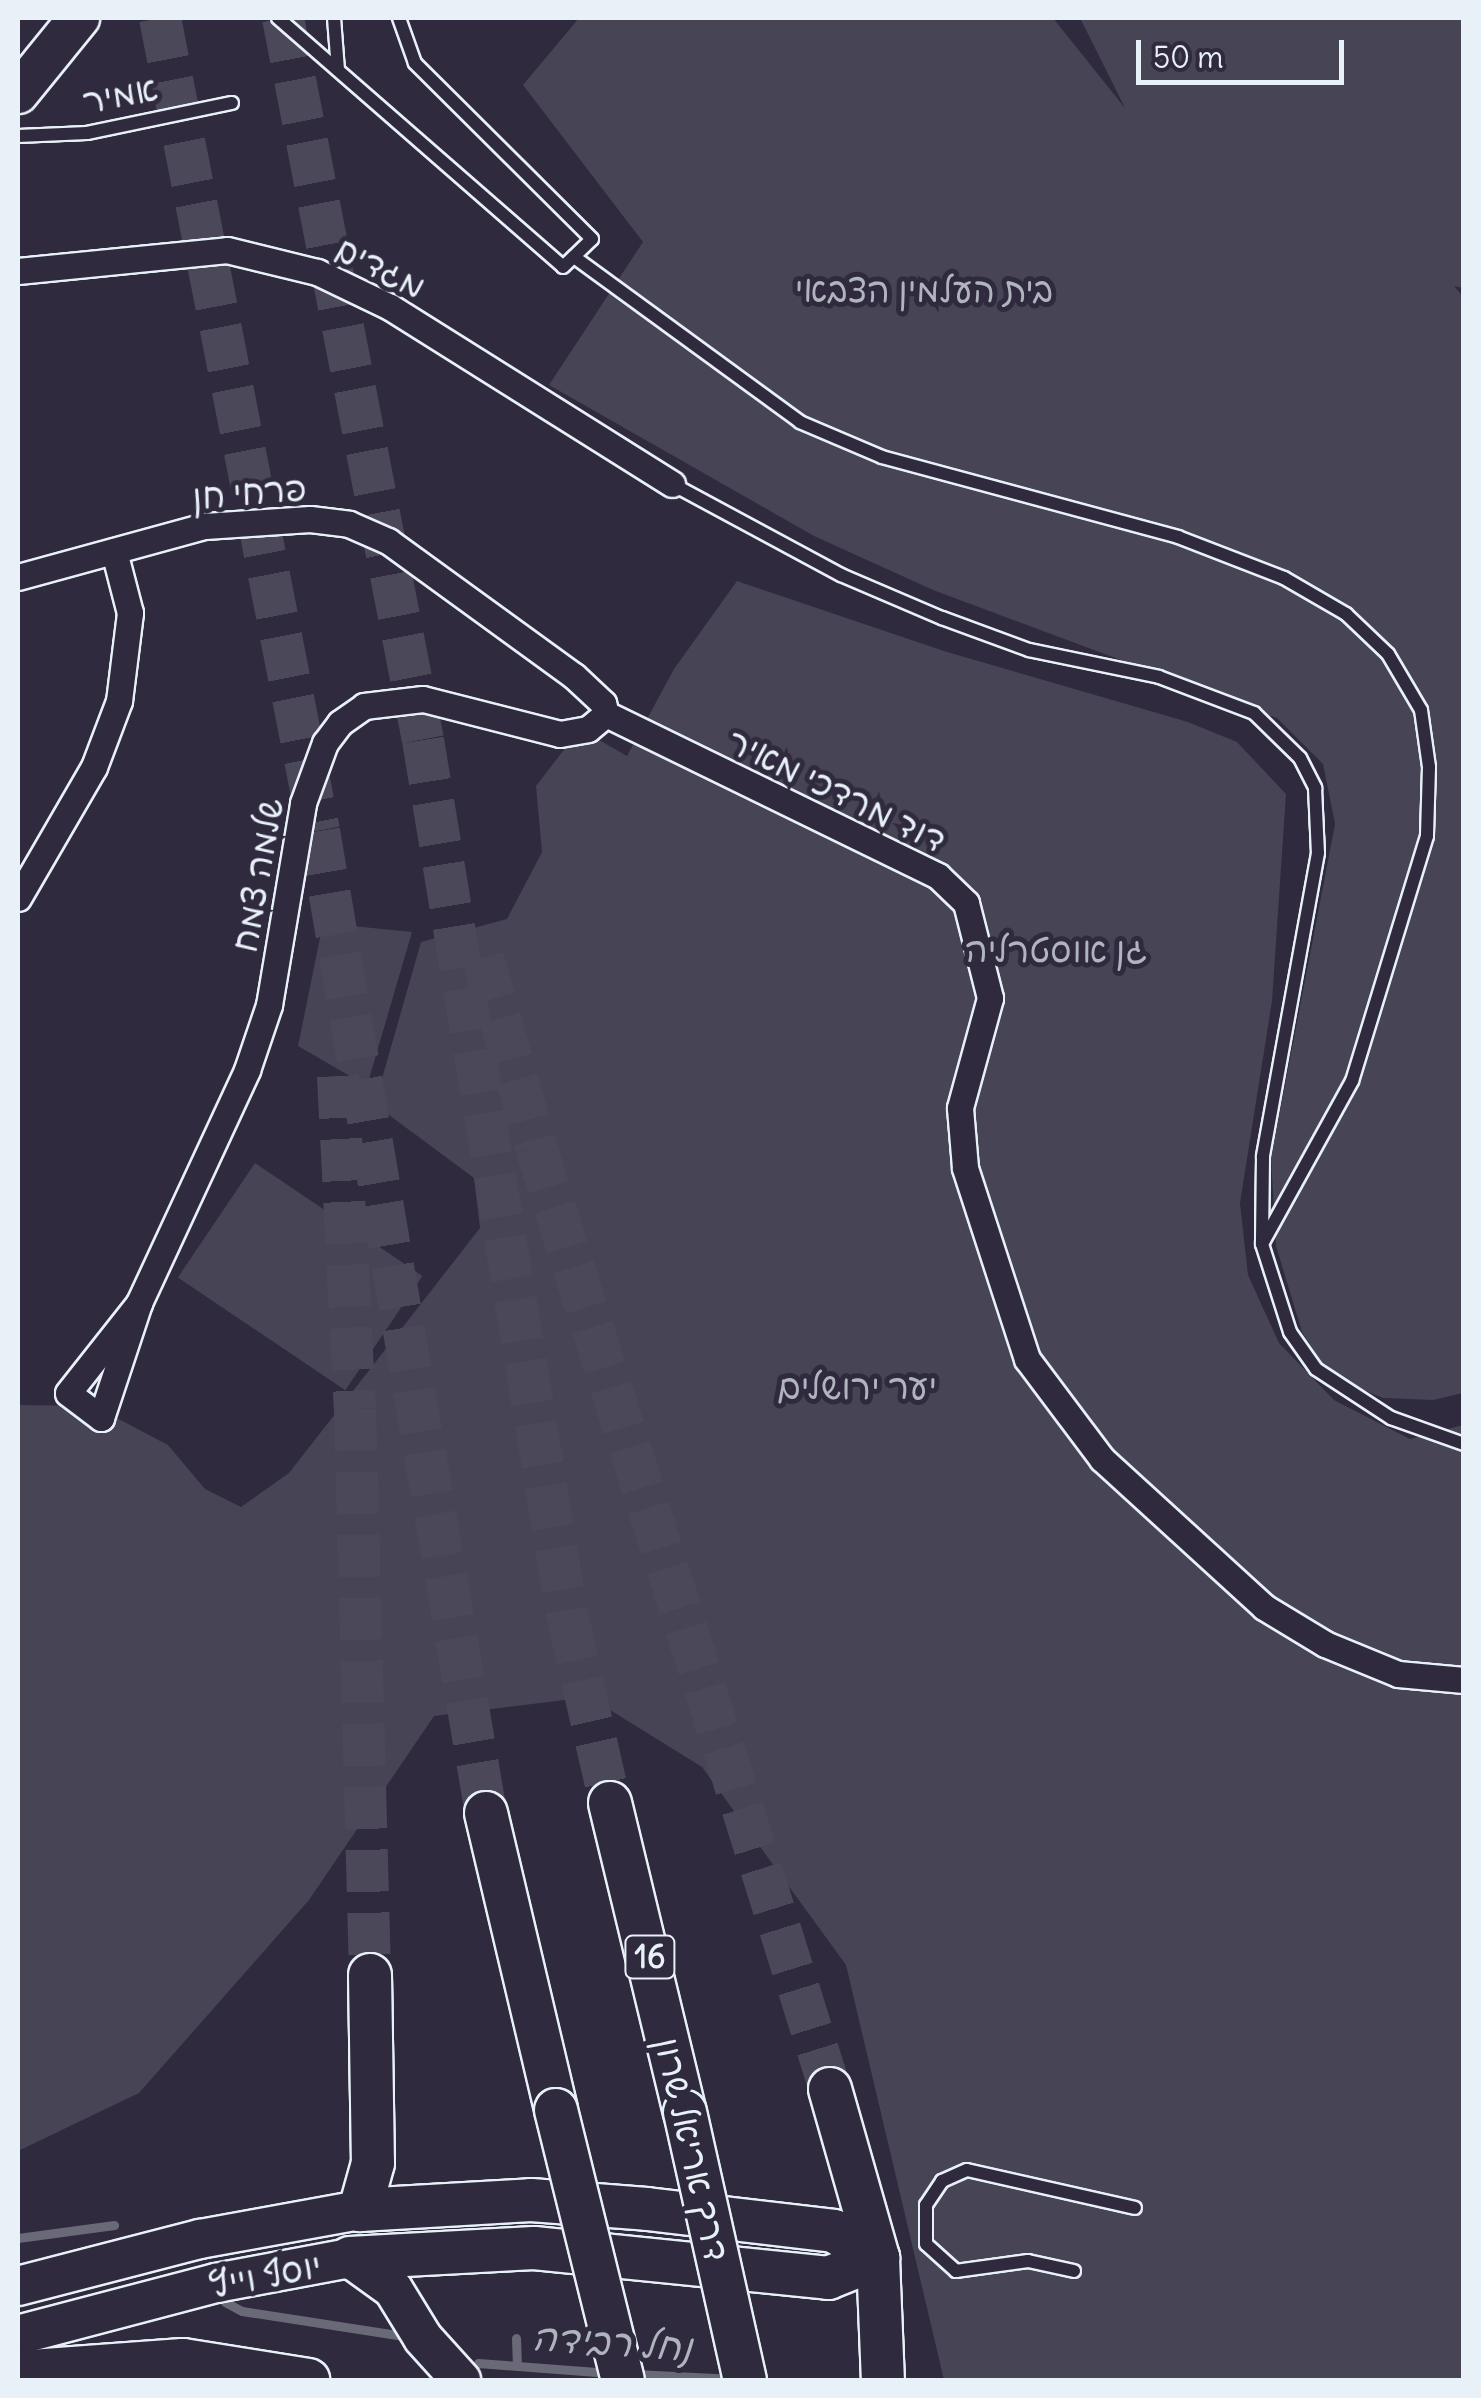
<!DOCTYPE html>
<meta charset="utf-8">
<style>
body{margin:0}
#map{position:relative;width:1481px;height:2398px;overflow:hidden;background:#2f2a3d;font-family:Delius,"Playpen Sans Hebrew",sans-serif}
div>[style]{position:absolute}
.green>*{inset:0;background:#464455;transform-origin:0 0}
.stream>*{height:9px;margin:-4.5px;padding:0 4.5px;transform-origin:4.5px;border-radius:4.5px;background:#696978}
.trunk-tunnel>*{height:42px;margin-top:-21px;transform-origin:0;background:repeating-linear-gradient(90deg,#4b4859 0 42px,transparent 0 63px)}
.roads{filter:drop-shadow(2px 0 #e8f1f8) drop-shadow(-2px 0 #e8f1f8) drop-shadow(0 2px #e8f1f8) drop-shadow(0 -2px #e8f1f8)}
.service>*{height:12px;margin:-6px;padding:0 6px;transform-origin:6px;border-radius:6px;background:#2f2a3d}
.minor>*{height:25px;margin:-12.5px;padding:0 12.5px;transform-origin:12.5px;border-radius:12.5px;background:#2f2a3d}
.secondary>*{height:38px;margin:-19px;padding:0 19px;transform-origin:19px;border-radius:19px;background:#2f2a3d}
.primary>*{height:40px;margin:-20px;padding:0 20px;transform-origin:20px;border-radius:20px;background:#2f2a3d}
.trunk>*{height:42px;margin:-21px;padding:0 21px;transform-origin:21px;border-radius:21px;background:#2f2a3d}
.bridges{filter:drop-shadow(2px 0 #e8f1f8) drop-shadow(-2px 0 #e8f1f8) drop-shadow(0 2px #e8f1f8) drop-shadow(0 -2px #e8f1f8)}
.trunk-bridge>*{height:42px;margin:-21px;padding:0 21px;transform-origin:21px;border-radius:21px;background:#2f2a3d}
span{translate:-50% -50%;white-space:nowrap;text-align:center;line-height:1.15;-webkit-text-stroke:10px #2f2a3d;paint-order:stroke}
.shield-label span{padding:2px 8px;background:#2f2a3d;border:2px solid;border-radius:8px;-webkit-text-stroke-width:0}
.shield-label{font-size:32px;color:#e8f1f8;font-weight:700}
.street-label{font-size:35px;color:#e8f1f8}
.park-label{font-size:35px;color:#afb4bf}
.water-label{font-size:38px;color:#afb4be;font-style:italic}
.frame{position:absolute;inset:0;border:20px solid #e8f1f8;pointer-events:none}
.scale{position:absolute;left:1136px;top:40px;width:208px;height:45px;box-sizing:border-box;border:5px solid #e8f1f8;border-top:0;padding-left:12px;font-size:30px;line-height:35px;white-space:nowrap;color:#e8f1f8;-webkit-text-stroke:8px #2f2a3d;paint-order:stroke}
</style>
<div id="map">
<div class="green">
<i style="clip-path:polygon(579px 18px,1053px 18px,1125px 108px,1080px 18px,1463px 18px,1463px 288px,1454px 286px,1464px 298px,1463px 1393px,1433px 1400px,1383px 1398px,1331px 1377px,1302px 1332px,1276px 1246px,1271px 1158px,1335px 824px,1323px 764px,1277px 718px,933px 590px,814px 536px,549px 385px,643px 242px,523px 85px)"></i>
<i style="clip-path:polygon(737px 581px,947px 652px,1188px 722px,1237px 742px,1286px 794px,1272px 1001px,1240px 1203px,1248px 1275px,1279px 1343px,1334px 1400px,1410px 1439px,1463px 1425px,1463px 2380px,944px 2380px,846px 1965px,702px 1767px,589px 1697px,434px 1716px,309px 1900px,139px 2093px,18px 2151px,18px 1405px,94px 1406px,168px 1445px,205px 1489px,241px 1507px,289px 1473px,480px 1228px,474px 1178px,389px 1115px,377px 1096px,421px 942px,507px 919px,542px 852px,536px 786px,580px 729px,627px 756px,674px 669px)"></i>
<i style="clip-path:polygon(323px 923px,412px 932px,367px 1086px,298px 1046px)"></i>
<i style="left:255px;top:1163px;width:202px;height:138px;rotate:34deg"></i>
</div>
<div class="stream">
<i style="left:18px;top:2238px;width:97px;rotate:-7.7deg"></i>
<i style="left:225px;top:2302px;width:19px;rotate:28deg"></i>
<i style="left:242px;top:2311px;width:157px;rotate:8.8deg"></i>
<i style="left:516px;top:2338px;width:24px;rotate:88deg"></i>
<i style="left:478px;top:2363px;width:132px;rotate:4.3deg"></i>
<i style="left:635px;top:2374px;width:100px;rotate:2.9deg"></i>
</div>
<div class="trunk-tunnel">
<i style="left:160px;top:18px;width:828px;rotate:78.93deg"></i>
<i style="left:319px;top:831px;width:996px;rotate:80.35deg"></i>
<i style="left:283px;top:18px;width:735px;rotate:79.03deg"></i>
<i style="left:423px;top:740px;width:891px;rotate:80.63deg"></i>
<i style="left:568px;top:1619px;width:189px;rotate:77.1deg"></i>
<i style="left:483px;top:958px;width:196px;rotate:74.3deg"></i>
<i style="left:536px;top:1147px;width:987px;rotate:72.67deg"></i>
<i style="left:338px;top:1076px;width:333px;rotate:87.1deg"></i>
<i style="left:355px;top:1409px;width:566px;rotate:88.48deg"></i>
</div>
<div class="roads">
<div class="service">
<i style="left:278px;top:18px;width:378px;rotate:41.1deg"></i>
<i style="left:563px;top:267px;width:40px;rotate:-44deg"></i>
<i style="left:592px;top:239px;width:250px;rotate:-135.2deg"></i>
<i style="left:415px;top:63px;width:48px;rotate:-109.6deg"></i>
<i style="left:334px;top:18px;width:52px;rotate:85.6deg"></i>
<i style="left:18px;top:136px;width:69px;rotate:-2.5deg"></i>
<i style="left:87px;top:133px;width:148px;rotate:-11.7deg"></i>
<i style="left:574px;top:257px;width:280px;rotate:36.1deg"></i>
<i style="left:800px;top:422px;width:89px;rotate:23.1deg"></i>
<i style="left:882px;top:457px;width:307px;rotate:15.1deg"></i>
<i style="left:1178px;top:537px;width:114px;rotate:21.1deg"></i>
<i style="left:1284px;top:578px;width:72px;rotate:30.1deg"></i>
<i style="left:1346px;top:614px;width:58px;rotate:43.6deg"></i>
<i style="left:1388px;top:654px;width:65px;rotate:59.5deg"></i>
<i style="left:1421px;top:710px;width:58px;rotate:82deg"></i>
<i style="left:1429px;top:767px;width:69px;rotate:91.7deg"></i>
<i style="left:1427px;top:836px;width:256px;rotate:107deg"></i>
<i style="left:1352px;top:1081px;width:186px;rotate:118.9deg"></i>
<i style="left:672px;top:484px;width:192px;rotate:28.3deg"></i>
<i style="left:841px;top:575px;width:110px;rotate:23.1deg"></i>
<i style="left:942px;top:618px;width:93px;rotate:20.2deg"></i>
<i style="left:1029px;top:650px;width:133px;rotate:11.7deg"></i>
<i style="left:1159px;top:677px;width:102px;rotate:20.8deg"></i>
<i style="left:1254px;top:713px;width:64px;rotate:44.4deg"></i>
<i style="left:1300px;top:758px;width:34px;rotate:63deg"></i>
<i style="left:1315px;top:788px;width:65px;rotate:87.4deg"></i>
<i style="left:1318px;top:853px;width:309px;rotate:100.3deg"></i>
<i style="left:1263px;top:1157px;width:87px;rotate:90.7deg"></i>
<i style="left:1262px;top:1244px;width:92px;rotate:72.3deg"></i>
<i style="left:1290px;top:1332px;width:45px;rotate:54.9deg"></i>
<i style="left:1316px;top:1369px;width:90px;rotate:33.2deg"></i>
<i style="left:1391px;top:1418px;width:77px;rotate:19.6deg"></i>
<i style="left:1074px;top:2271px;width:47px;rotate:-167.7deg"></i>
<i style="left:1028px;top:2261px;width:73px;rotate:172.1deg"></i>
<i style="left:956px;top:2271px;width:40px;rotate:-138deg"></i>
<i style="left:926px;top:2244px;width:39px;rotate:-90deg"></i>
<i style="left:926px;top:2205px;width:29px;rotate:-56deg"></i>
<i style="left:942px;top:2181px;width:27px;rotate:-24deg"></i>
<i style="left:967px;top:2170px;width:172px;rotate:12.7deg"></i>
</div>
<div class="minor">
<i style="left:18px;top:271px;width:210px;rotate:-5.7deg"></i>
<i style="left:227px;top:250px;width:93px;rotate:13.7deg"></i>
<i style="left:317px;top:272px;width:81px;rotate:25.6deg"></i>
<i style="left:390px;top:307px;width:333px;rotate:32.1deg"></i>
<i style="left:18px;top:577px;width:194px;rotate:-15.3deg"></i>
<i style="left:205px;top:526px;width:105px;rotate:-3.8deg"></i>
<i style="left:310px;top:519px;width:39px;rotate:7deg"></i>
<i style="left:349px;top:524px;width:43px;rotate:23.6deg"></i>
<i style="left:388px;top:541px;width:230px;rotate:36deg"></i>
<i style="left:574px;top:676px;width:40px;rotate:43deg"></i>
<i style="left:603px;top:703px;width:11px;rotate:75deg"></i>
<i style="left:606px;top:714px;width:369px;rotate:26deg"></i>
<i style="left:938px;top:876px;width:39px;rotate:44deg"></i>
<i style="left:966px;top:903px;width:98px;rotate:75.8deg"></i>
<i style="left:990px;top:998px;width:114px;rotate:105.3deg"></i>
<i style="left:960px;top:1108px;width:60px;rotate:85.2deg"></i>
<i style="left:965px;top:1168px;width:201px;rotate:72deg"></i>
<i style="left:1027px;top:1359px;width:125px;rotate:53.1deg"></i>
<i style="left:1102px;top:1459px;width:219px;rotate:42.4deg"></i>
<i style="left:1264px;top:1607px;width:71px;rotate:31.2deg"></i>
<i style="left:1325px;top:1644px;width:79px;rotate:22.3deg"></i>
<i style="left:1398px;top:1674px;width:66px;rotate:5.2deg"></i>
<i style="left:18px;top:898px;width:151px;rotate:-59.9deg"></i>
<i style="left:94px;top:767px;width:71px;rotate:-69.3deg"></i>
<i style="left:119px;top:701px;width:89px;rotate:-82.9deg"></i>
<i style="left:130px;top:613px;width:64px;rotate:-104.5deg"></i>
<i style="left:139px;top:1303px;width:121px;rotate:108.3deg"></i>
<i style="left:101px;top:1418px;width:41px;rotate:-142.9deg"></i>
<i style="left:68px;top:1393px;width:115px;rotate:-51.7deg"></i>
<i style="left:139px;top:1303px;width:257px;rotate:-65.1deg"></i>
<i style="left:247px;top:1070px;width:69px;rotate:-71.3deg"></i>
<i style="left:269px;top:1005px;width:205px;rotate:-80.4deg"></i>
<i style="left:303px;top:803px;width:64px;rotate:-69.9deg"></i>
<i style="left:325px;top:743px;width:25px;rotate:-53deg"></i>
<i style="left:340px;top:723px;width:29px;rotate:-35deg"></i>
<i style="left:364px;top:706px;width:59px;rotate:-6.8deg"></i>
<i style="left:423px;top:699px;width:141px;rotate:14.3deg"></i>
<i style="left:560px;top:734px;width:28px;rotate:-10deg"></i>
<i style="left:588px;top:729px;width:23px;rotate:-40deg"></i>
</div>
<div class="secondary">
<i style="left:18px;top:2286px;width:188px;rotate:-14.5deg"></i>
<i style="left:200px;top:2239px;width:163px;rotate:-10.3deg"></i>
<i style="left:18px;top:2335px;width:205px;rotate:-14.7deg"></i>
<i style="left:216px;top:2283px;width:136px;rotate:-10.6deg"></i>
<i style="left:350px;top:2258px;width:53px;rotate:35.8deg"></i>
<i style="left:393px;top:2289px;width:57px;rotate:58.5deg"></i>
<i style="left:423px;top:2338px;width:57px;rotate:47.9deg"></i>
</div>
<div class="primary">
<i style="left:18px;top:93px;width:97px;rotate:-50.9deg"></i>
</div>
<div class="trunk">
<i style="left:610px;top:1803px;width:318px;rotate:76.4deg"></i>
<i style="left:486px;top:1813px;width:305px;rotate:76.7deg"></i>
<i style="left:370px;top:1975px;width:188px;rotate:89.1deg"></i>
<i style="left:373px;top:2163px;width:49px;rotate:105.5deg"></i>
<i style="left:360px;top:2210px;width:171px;rotate:-3.3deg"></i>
<i style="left:531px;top:2200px;width:116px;rotate:4.4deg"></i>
<i style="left:647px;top:2209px;width:188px;rotate:6.7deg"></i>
<i style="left:834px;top:2231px;width:52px;rotate:31.5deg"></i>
<i style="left:830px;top:2089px;width:176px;rotate:74.1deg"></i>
<i style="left:878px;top:2258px;width:122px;rotate:87.7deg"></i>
<i style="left:350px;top:2258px;width:184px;rotate:-3.1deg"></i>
<i style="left:534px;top:2248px;width:296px;rotate:5.8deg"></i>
<i style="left:828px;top:2278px;width:54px;rotate:-21.8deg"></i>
<i style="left:18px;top:2372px;width:165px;rotate:-4.2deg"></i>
<i style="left:183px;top:2360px;width:127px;rotate:9.1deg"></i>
</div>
</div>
<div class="bridges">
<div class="trunk-bridge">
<i style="left:556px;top:2110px;width:278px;rotate:76.1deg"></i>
<i style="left:685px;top:2112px;width:275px;rotate:77.4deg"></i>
</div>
</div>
<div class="shield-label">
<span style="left:650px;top:1957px">16</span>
</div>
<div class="street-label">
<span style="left:120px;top:94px;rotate:-11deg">אמיר</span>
<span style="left:381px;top:267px;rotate:27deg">מגדים</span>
<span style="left:249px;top:492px;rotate:-5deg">פרחי חן</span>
<span style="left:837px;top:790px;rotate:26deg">דוד מרדכי מאיר</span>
<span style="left:257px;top:875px;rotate:-80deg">שלמה צמח</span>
<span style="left:693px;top:2149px;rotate:77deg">דרך אריאל שרון</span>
<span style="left:265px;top:2275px;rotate:-11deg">יוסף וייץ</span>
</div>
<div class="park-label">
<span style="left:924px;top:289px">בית העלמין הצבאי</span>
<span style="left:1056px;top:949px">גן אוסטרליה</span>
<span style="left:857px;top:1386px">יער ירושלים</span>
</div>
<div class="water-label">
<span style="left:612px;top:2342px;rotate:4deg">נחל רבידה</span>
</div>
<div class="frame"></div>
<div class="scale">50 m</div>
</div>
